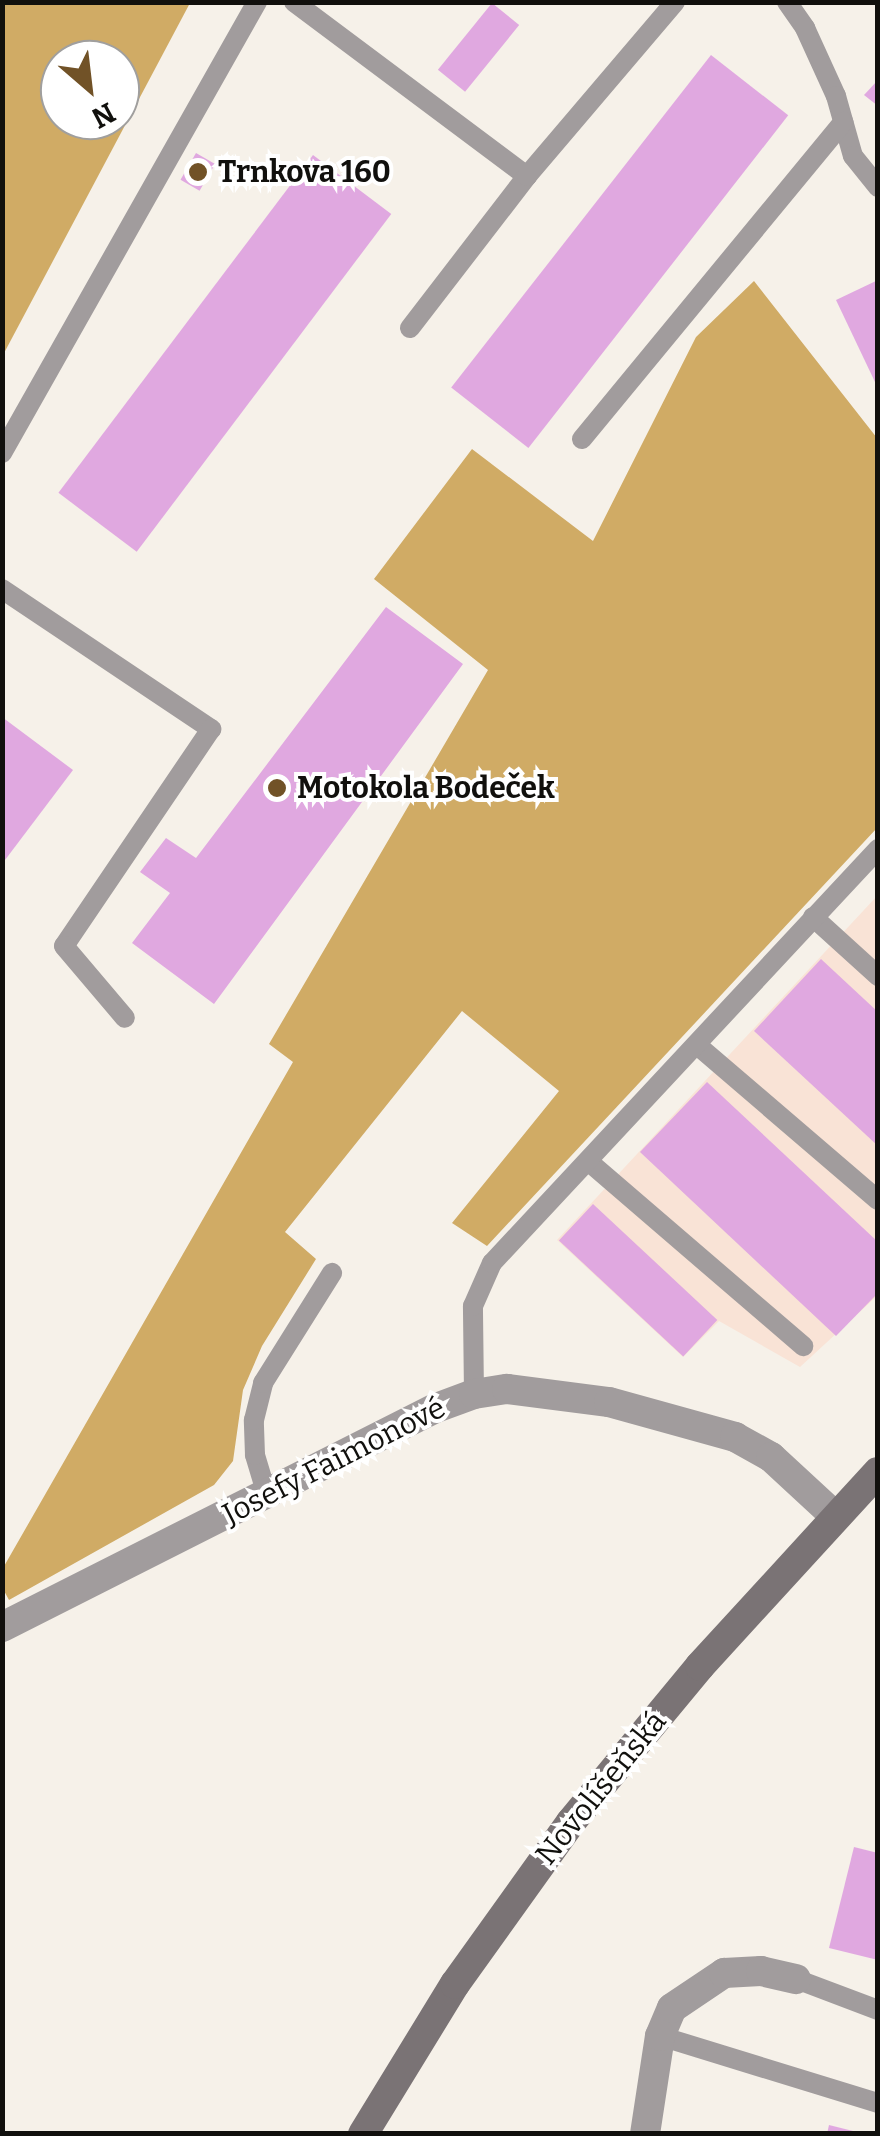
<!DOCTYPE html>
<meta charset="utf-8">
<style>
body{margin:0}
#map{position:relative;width:880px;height:2136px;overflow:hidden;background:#f6f1e9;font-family:Bitter,serif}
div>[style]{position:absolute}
.industrial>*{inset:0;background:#f9e3d6}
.forest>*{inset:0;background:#d0ab65}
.building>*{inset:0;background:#e0a8e0;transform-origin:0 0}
.lane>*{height:20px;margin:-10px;padding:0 10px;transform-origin:10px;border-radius:10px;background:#a19c9d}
.street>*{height:30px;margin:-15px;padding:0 15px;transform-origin:15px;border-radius:15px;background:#a19c9d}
.secondary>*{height:30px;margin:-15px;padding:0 15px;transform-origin:15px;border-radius:15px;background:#7a7375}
.dots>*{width:28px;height:28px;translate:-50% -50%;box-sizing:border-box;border:5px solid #fff;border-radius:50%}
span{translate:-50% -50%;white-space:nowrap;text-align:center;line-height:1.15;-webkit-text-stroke:8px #fff;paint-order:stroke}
.poi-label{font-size:30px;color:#11100d;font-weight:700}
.left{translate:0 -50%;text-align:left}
.street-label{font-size:30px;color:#11100d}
.frame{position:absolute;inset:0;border:5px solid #11100d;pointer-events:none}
.north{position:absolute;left:40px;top:40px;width:100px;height:100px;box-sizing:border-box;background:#fff;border:2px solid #a09f9e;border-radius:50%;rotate:152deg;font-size:28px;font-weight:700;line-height:40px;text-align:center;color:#11100d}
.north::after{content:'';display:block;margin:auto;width:35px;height:45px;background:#715227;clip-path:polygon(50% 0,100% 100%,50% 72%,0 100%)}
</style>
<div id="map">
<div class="industrial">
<i style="clip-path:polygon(877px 896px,877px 1296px,800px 1367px,719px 1321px,683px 1357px,557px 1240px)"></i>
</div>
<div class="forest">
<i style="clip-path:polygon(evenodd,3px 2px,190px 3px,3px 355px,2px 3px,3px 2px,60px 60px,120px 60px,120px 120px,60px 120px,60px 60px)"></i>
<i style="clip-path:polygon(754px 281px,877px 438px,877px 828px,487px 1246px,452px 1223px,559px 1091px,462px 1011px,285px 1232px,316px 1259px,262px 1346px,243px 1390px,233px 1461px,214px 1485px,9px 1600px,3px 1589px,3px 1568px,293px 1062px,269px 1044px,488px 670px,374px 579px,472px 449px,593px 541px,696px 337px)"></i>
</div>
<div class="building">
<i style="left:492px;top:3px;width:35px;height:86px;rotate:39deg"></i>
<i style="left:711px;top:55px;width:98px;height:422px;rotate:38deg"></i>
<i style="clip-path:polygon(878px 80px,878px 106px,864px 95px)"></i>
<i style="left:196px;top:153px;width:22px;height:31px;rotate:30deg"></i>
<i style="left:313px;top:155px;width:98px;height:423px;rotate:37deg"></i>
<i style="clip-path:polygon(878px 280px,878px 380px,875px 382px,836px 300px)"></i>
<i style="clip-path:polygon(386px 607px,463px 664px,214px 1004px,132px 943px,170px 893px,140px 872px,166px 838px,196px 858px)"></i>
<i style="clip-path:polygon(2px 717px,73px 770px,2px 864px)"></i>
<i style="clip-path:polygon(821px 959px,878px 1012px,878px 1146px,754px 1031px)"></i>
<i style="clip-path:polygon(707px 1082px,878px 1242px,878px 1293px,836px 1336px,640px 1152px)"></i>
<i style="left:593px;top:1204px;width:170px;height:50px;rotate:43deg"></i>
<i style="clip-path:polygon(854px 1847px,878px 1853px,878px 1960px,829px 1948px)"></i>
<i style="clip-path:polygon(829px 2125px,857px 2132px,856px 2134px,827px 2134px)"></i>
</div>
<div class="lane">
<i style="left:294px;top:2px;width:291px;rotate:36.8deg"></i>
<i style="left:787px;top:2px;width:32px;rotate:55deg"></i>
<i style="left:805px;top:28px;width:75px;rotate:65.5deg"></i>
<i style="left:836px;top:96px;width:62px;rotate:74.2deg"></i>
<i style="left:853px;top:156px;width:40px;rotate:51deg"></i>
<i style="left:410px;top:328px;width:192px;rotate:-52.4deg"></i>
<i style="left:527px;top:176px;width:228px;rotate:-49.6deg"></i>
<i style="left:582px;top:439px;width:411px;rotate:-50.5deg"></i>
<i style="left:2px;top:453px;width:518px;rotate:-60.52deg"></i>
<i style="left:2px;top:589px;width:252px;rotate:33.8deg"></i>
<i style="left:211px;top:729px;width:262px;rotate:124.1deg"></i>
<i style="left:64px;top:946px;width:94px;rotate:49.7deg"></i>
<i style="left:813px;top:917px;width:88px;rotate:42.2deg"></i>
<i style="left:697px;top:1045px;width:238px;rotate:40.6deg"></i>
<i style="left:588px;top:1161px;width:284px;rotate:40.7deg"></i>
<i style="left:474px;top:1394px;width:88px;rotate:-90.7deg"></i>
<i style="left:473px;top:1306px;width:47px;rotate:-66.2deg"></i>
<i style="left:492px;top:1263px;width:566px;rotate:-47deg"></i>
<i style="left:267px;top:1495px;width:42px;rotate:-106.7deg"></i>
<i style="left:255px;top:1455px;width:35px;rotate:-92deg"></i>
<i style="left:254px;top:1420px;width:38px;rotate:-76deg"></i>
<i style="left:263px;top:1383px;width:130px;rotate:-57.9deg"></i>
<i style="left:796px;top:1979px;width:88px;rotate:20.7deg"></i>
<i style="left:660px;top:2036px;width:228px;rotate:17.1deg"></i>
</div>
<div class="street">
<i style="left:2px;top:1627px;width:486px;rotate:-26.8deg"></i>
<i style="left:436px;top:1408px;width:40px;rotate:-20.2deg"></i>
<i style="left:474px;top:1394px;width:33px;rotate:-9deg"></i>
<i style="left:507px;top:1389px;width:103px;rotate:7.3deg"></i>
<i style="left:609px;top:1402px;width:131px;rotate:15.5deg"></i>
<i style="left:735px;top:1437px;width:41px;rotate:29.1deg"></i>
<i style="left:771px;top:1457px;width:87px;rotate:42.7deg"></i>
<i style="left:645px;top:2134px;width:99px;rotate:-81.3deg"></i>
<i style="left:660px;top:2036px;width:30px;rotate:-67deg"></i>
<i style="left:672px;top:2008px;width:63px;rotate:-33.9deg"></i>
<i style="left:724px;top:1973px;width:37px;rotate:-3deg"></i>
<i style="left:761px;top:1971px;width:36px;rotate:13deg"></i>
</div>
<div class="secondary">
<i style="left:363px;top:2134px;width:176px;rotate:-58.5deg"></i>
<i style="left:455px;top:1984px;width:199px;rotate:-54.4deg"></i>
<i style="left:571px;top:1822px;width:202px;rotate:-50.4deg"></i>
<i style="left:700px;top:1666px;width:263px;rotate:-47.5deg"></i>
</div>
<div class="dots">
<i style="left:198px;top:172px;background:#715227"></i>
<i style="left:277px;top:788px;background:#715227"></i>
</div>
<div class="poi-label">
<span class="left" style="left:218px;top:172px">Trnkova 160</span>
<span class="left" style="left:297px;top:788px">Motokola Bodeček</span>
</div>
<div class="street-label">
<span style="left:334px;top:1461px;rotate:-27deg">Josefy Faimonové</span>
<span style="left:601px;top:1788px;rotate:-51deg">Novolíšeňská</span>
</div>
<div class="frame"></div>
<div class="north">N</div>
</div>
